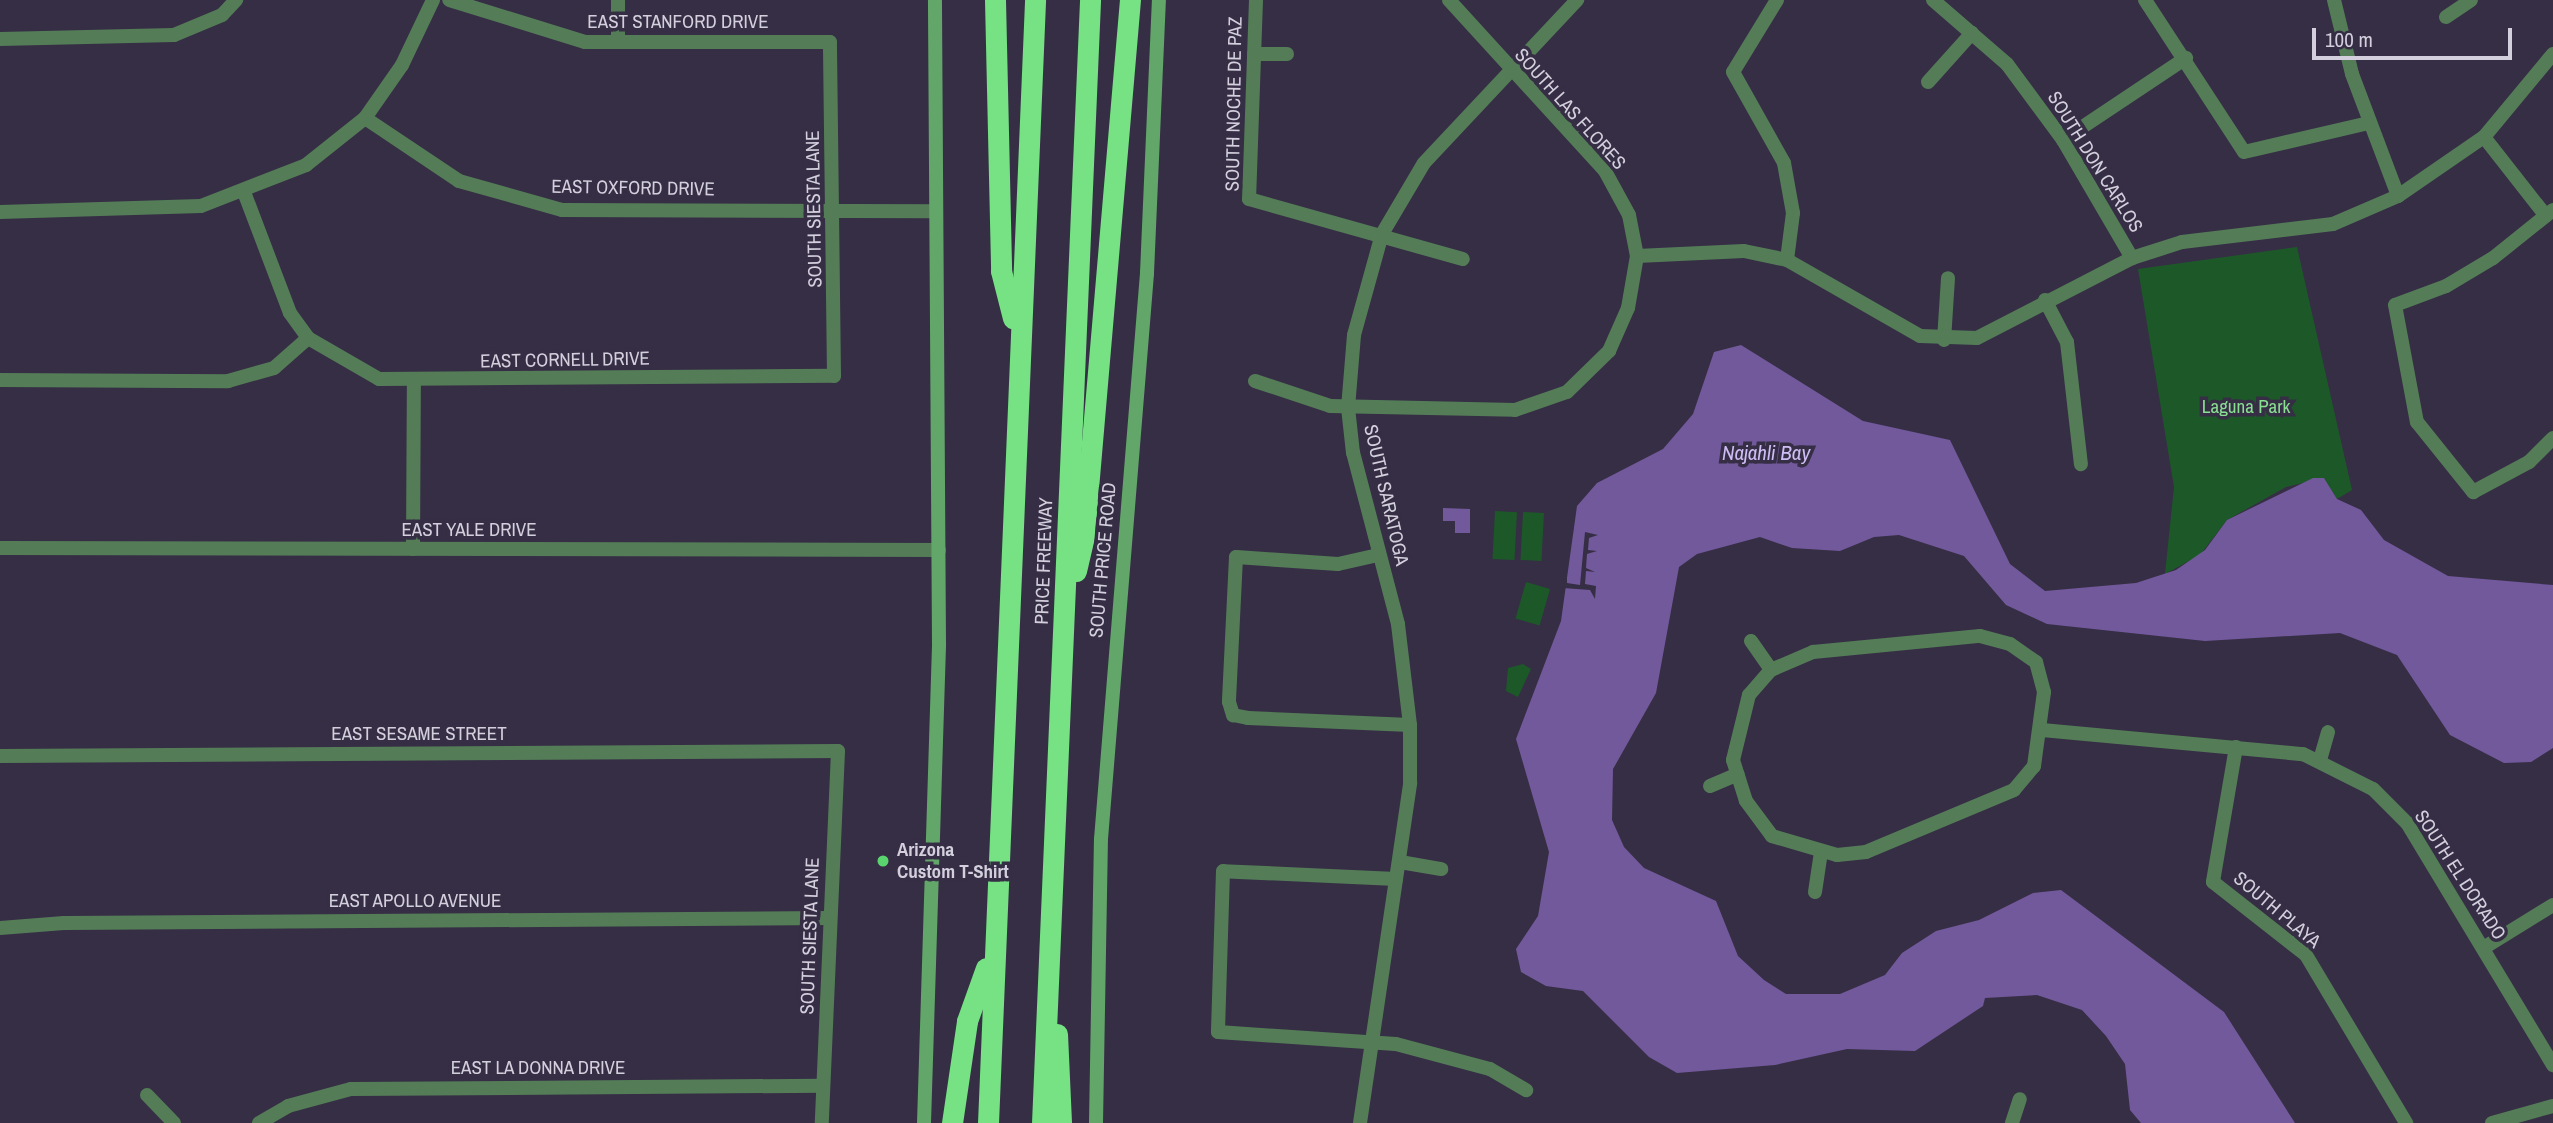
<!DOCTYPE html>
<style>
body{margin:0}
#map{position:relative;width:2553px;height:1123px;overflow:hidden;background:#362e45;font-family:"Archivo Narrow",sans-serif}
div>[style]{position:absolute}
.green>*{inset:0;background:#1d5928;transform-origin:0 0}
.water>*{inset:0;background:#72599c}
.pier>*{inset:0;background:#362e45}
.minor>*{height:14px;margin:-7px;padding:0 7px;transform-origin:7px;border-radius:7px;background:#547d57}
.tertiary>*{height:14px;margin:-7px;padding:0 7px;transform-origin:7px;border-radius:7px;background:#547d57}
.secondary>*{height:14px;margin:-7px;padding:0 7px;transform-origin:7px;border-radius:7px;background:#63a66a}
.motorway>*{height:21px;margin:-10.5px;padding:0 10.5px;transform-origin:10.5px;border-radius:10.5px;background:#76e284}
.dots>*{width:19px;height:19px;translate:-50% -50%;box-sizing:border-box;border:4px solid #362e45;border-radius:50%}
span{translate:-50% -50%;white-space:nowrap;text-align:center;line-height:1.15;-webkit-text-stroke:7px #362e45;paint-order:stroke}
.street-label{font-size:19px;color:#d3cfdd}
.park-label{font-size:19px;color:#88de91}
.poi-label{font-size:19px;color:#d3cfdd;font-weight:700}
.left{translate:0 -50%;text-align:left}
.water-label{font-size:21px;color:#cfbdf5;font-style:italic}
.scale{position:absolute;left:2312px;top:28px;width:200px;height:32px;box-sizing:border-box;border:4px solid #d3cfdd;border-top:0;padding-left:9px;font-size:21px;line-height:24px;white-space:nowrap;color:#d3cfdd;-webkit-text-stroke:5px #362e45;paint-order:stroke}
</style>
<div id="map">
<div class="green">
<i style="clip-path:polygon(2297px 247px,2352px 490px,2337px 499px,2324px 478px,2286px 487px,2227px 520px,2200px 555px,2165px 574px,2174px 487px,2138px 269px)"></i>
<i style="left:1495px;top:511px;width:22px;height:48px;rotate:3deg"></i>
<i style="left:1523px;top:512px;width:21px;height:48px;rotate:3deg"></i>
<i style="left:1526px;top:582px;width:25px;height:38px;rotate:16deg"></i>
<i style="clip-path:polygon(1523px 664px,1531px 669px,1518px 697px,1506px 691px,1508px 668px)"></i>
</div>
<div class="water">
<i style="clip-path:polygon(1741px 345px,1863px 421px,1950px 440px,2010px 564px,2045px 591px,2136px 583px,2176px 570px,2205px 550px,2227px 520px,2313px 478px,2324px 478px,2337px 499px,2361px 510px,2384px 540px,2448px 576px,2553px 585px,2553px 748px,2531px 762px,2504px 763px,2450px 735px,2397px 655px,2340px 633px,2205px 641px,2047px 624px,2006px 605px,1964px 556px,1899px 535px,1874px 537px,1840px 551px,1792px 548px,1760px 537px,1697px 554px,1679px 567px,1656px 693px,1613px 769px,1612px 820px,1624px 847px,1644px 868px,1716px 901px,1738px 956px,1764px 980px,1786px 994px,1840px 994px,1885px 975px,1902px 953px,1936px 931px,1979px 920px,2033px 893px,2061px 890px,2224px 1012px,2295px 1123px,2141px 1123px,2130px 1110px,2125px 1064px,2106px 1036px,2082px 1010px,2037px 995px,1985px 998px,1983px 1006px,1915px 1051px,1847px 1049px,1775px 1065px,1677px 1073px,1649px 1057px,1583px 991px,1546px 986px,1521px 972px,1516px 949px,1538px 916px,1549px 852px,1516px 739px,1561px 621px,1577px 506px,1597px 483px,1663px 449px,1693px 414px,1714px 352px)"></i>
<i style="clip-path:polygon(1443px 508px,1470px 509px,1470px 533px,1455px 533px,1455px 521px,1443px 521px)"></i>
</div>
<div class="pier">
<i style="clip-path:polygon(1585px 532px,1598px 535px,1589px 538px,1588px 550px,1597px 551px,1587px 554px,1586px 568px,1595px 572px,1586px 571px,1585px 584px,1596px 586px,1595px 599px,1590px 590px,1563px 588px,1567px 533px,1567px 583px,1580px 585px)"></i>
</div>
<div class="minor">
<i style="left:1256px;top:0;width:199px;rotate:92deg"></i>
<i style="left:1249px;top:199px;width:222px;rotate:15.7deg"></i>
<i style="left:1449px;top:0;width:231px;rotate:47.6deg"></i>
<i style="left:1605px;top:171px;width:50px;rotate:61.4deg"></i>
<i style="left:1629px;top:215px;width:42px;rotate:79deg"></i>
<i style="left:1777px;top:0;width:84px;rotate:121.4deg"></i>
<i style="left:1733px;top:72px;width:104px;rotate:60.7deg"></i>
<i style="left:1784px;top:163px;width:51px;rotate:79.8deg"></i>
<i style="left:1793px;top:213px;width:47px;rotate:97.3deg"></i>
<i style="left:1933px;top:0;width:98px;rotate:40.9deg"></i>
<i style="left:2007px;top:64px;width:94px;rotate:53.6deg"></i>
<i style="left:2063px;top:140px;width:137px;rotate:59.7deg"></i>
<i style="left:2145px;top:0;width:181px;rotate:56.9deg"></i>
<i style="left:2244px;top:152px;width:128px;rotate:-13.1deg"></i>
<i style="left:2334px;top:0;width:76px;rotate:76.3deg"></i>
<i style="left:2352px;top:74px;width:130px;rotate:69.3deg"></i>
<i style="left:2446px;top:17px;width:30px;rotate:-34deg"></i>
<i style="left:0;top:39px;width:174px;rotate:-1.3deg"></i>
<i style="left:174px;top:35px;width:52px;rotate:-22.6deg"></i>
<i style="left:222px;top:15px;width:21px;rotate:-47deg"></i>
<i style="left:618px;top:42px;width:42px;rotate:-90deg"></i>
<i style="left:1254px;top:54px;width:33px"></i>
<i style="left:1928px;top:82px;width:66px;rotate:-48.1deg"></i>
<i style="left:365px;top:118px;width:65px;rotate:-55.1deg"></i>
<i style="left:402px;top:65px;width:72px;rotate:-64.5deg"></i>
<i style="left:2484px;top:137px;width:100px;rotate:51.9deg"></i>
<i style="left:2063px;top:140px;width:148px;rotate:-33.7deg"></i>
<i style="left:244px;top:192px;width:129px;rotate:69.2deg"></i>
<i style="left:290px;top:313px;width:31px;rotate:54deg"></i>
<i style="left:308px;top:338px;width:82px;rotate:30deg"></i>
<i style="left:379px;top:379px;width:455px;rotate:-0.4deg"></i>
<i style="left:834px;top:376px;width:334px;rotate:-90.7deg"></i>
<i style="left:830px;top:42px;width:245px;rotate:180deg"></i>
<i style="left:585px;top:42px;width:142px;rotate:-162.8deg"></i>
<i style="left:2553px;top:210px;width:77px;rotate:141.3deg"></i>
<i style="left:2493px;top:258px;width:55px;rotate:149.2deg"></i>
<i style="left:2446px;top:286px;width:54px;rotate:159.6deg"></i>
<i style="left:2395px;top:305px;width:119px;rotate:79.4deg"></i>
<i style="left:2417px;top:422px;width:90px;rotate:51.3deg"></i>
<i style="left:2473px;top:492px;width:64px;rotate:-28.2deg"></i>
<i style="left:2529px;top:462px;width:34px;rotate:-45deg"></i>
<i style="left:0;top:212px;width:201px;rotate:-1.7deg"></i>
<i style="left:201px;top:206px;width:113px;rotate:-21.3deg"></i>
<i style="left:306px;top:165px;width:75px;rotate:-38.5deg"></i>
<i style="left:365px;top:118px;width:113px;rotate:33.8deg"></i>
<i style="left:459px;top:181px;width:107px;rotate:15.7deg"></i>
<i style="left:562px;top:210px;width:374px;rotate:0.2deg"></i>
<i style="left:2045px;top:300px;width:47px;rotate:62.4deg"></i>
<i style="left:2067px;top:342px;width:123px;rotate:83.5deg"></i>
<i style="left:1944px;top:340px;width:62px;rotate:-86.3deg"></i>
<i style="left:0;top:380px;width:228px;rotate:0.3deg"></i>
<i style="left:228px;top:381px;width:48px;rotate:-15.8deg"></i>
<i style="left:274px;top:368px;width:45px;rotate:-41.4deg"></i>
<i style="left:1255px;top:381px;width:79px;rotate:18.4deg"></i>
<i style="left:1330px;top:406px;width:185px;rotate:1.2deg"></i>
<i style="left:1515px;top:410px;width:55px;rotate:-19.1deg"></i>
<i style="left:1567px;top:392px;width:59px;rotate:-44.3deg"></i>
<i style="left:1609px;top:351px;width:47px;rotate:-66.2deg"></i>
<i style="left:1628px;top:308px;width:53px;rotate:-80.2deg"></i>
<i style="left:1637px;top:256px;width:107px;rotate:-2.7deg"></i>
<i style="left:1744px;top:251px;width:44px;rotate:11.8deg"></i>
<i style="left:1787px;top:260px;width:153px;rotate:29.7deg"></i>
<i style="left:1920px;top:336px;width:57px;rotate:2deg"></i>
<i style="left:1977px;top:338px;width:174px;rotate:-27.3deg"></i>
<i style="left:2132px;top:258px;width:52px;rotate:-17.7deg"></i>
<i style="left:2182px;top:242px;width:152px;rotate:-6.8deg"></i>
<i style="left:2333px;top:224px;width:71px;rotate:-23.3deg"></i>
<i style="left:2398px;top:196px;width:104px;rotate:-34.5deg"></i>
<i style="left:2484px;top:137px;width:108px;rotate:-50.3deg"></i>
<i style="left:0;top:548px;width:939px;rotate:0.12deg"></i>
<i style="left:413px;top:549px;width:168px;rotate:-89.7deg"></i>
<i style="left:1378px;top:555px;width:41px;rotate:167.3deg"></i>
<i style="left:1338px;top:564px;width:102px;rotate:-176.1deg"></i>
<i style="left:1236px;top:557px;width:145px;rotate:92.8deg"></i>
<i style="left:1229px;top:702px;width:14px;rotate:73deg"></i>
<i style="left:1233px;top:715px;width:15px;rotate:11deg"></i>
<i style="left:1248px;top:718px;width:162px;rotate:2.5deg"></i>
<i style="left:1980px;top:636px;width:31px;rotate:15deg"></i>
<i style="left:2010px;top:644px;width:32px;rotate:35deg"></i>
<i style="left:2036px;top:662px;width:31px;rotate:75deg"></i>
<i style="left:2044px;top:692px;width:75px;rotate:97.7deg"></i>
<i style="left:2034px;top:766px;width:31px;rotate:130deg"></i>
<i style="left:2014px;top:790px;width:160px;rotate:157.3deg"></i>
<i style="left:1866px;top:852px;width:29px;rotate:174deg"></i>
<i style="left:1837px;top:855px;width:68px;rotate:-163.7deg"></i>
<i style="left:1772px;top:836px;width:44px;rotate:-126.6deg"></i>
<i style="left:1746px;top:801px;width:43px;rotate:-107.6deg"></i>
<i style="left:1733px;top:760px;width:67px;rotate:-76.2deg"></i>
<i style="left:1749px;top:695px;width:33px;rotate:-49deg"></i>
<i style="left:1771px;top:670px;width:46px;rotate:-23.2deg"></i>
<i style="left:1813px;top:652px;width:168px;rotate:-5.5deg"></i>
<i style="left:1751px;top:641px;width:35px;rotate:55deg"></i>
<i style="left:2042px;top:730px;width:262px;rotate:5.3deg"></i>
<i style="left:2303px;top:754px;width:78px;rotate:26.6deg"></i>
<i style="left:2373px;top:789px;width:48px;rotate:45deg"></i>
<i style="left:2407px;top:823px;width:283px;rotate:58.9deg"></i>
<i style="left:2236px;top:747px;width:137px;rotate:99.7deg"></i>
<i style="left:2213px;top:882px;width:118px;rotate:38.1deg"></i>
<i style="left:2306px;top:955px;width:196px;rotate:59.2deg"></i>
<i style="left:0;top:756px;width:838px;rotate:-0.34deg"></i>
<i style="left:838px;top:751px;width:372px;rotate:92.5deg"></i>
<i style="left:2320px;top:760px;width:29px;rotate:-74deg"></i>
<i style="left:1710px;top:786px;width:30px;rotate:-23deg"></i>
<i style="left:1400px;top:862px;width:42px;rotate:9.7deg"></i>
<i style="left:1396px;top:879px;width:173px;rotate:-177.4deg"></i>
<i style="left:1223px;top:871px;width:161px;rotate:91.8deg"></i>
<i style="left:1218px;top:1032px;width:178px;rotate:3.9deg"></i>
<i style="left:1396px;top:1044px;width:97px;rotate:14.9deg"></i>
<i style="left:1490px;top:1069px;width:42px;rotate:30.3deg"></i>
<i style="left:1815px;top:892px;width:40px;rotate:-81.5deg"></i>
<i style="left:0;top:928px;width:64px;rotate:-4.5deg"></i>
<i style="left:64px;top:923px;width:766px;rotate:-0.37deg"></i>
<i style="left:2485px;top:947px;width:80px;rotate:-31.7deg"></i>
<i style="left:147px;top:1095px;width:39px;rotate:46deg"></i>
<i style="left:259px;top:1123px;width:34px;rotate:-30deg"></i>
<i style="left:288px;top:1106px;width:65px;rotate:-15.1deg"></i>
<i style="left:351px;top:1089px;width:472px;rotate:-0.4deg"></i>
<i style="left:2012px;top:1123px;width:25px;rotate:-72deg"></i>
<i style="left:2492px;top:1123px;width:63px;rotate:-15.6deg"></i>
</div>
<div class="tertiary">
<i style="left:1360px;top:1123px;width:344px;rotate:-81.6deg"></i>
<i style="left:1410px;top:783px;width:58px;rotate:-90deg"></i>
<i style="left:1410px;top:725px;width:102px;rotate:-96.8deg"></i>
<i style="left:1398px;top:624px;width:177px;rotate:-104.7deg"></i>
<i style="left:1353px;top:453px;width:45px;rotate:-96.3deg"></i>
<i style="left:1348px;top:408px;width:73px;rotate:-85.3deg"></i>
<i style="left:1354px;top:335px;width:105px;rotate:-74.5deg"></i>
<i style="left:1382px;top:234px;width:82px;rotate:-59.4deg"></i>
<i style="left:1424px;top:163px;width:224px;rotate:-46.8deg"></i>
</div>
<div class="secondary">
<i style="left:924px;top:1123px;width:479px;rotate:-88.2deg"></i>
<i style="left:939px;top:644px;width:644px;rotate:-90.36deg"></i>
<i style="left:1096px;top:1123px;width:284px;rotate:-89deg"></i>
<i style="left:1101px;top:839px;width:568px;rotate:-85.35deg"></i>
<i style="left:1147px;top:273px;width:273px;rotate:-87.5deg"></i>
</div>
<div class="motorway">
<i style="left:995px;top:0;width:271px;rotate:88.7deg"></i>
<i style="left:1001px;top:271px;width:49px;rotate:75.7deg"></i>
<i style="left:1076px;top:571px;width:37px;rotate:-77deg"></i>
<i style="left:1084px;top:535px;width:537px;rotate:-85.09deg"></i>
<i style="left:1057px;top:1034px;width:89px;rotate:87.4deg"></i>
<i style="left:952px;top:1123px;width:103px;rotate:-81.6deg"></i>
<i style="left:967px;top:1021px;width:56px;rotate:-70.3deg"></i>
<i style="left:988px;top:1123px;width:1124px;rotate:-87.6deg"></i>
<i style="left:1042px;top:1123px;width:1124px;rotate:-87.55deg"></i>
</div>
<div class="dots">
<i style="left:883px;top:861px;background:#5ad56e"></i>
</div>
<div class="street-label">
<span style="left:678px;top:22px">EAST STANFORD DRIVE</span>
<span style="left:1234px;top:104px;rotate:-89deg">SOUTH NOCHE DE PAZ</span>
<span style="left:1570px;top:109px;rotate:48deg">SOUTH LAS FLORES</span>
<span style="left:2095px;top:162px;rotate:58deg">SOUTH DON CARLOS</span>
<span style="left:633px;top:188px;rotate:1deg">EAST OXFORD DRIVE</span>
<span style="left:814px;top:209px;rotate:-91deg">SOUTH SIESTA LANE</span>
<span style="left:565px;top:360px;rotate:-1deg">EAST CORNELL DRIVE</span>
<span style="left:1386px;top:495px;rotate:77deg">SOUTH SARATOGA</span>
<span style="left:469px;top:530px">EAST YALE DRIVE</span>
<span style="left:1103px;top:560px;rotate:-85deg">SOUTH PRICE ROAD</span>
<span style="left:1044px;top:561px;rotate:-88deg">PRICE FREEWAY</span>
<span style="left:419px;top:734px">EAST SESAME STREET</span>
<span style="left:2460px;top:875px;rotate:57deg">SOUTH EL DORADO</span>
<span style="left:415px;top:901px">EAST APOLLO AVENUE</span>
<span style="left:2277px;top:910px;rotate:40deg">SOUTH PLAYA</span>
<span style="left:810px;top:936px;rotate:-88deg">SOUTH SIESTA LANE</span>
<span style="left:538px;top:1068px">EAST LA DONNA DRIVE</span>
</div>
<div class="park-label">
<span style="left:2246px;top:407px">Laguna Park</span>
</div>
<div class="poi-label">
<span class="left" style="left:897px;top:861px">Arizona<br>Custom T-Shirt</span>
</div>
<div class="water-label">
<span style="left:1766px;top:453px">Najahli Bay</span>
</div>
<div class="scale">100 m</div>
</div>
